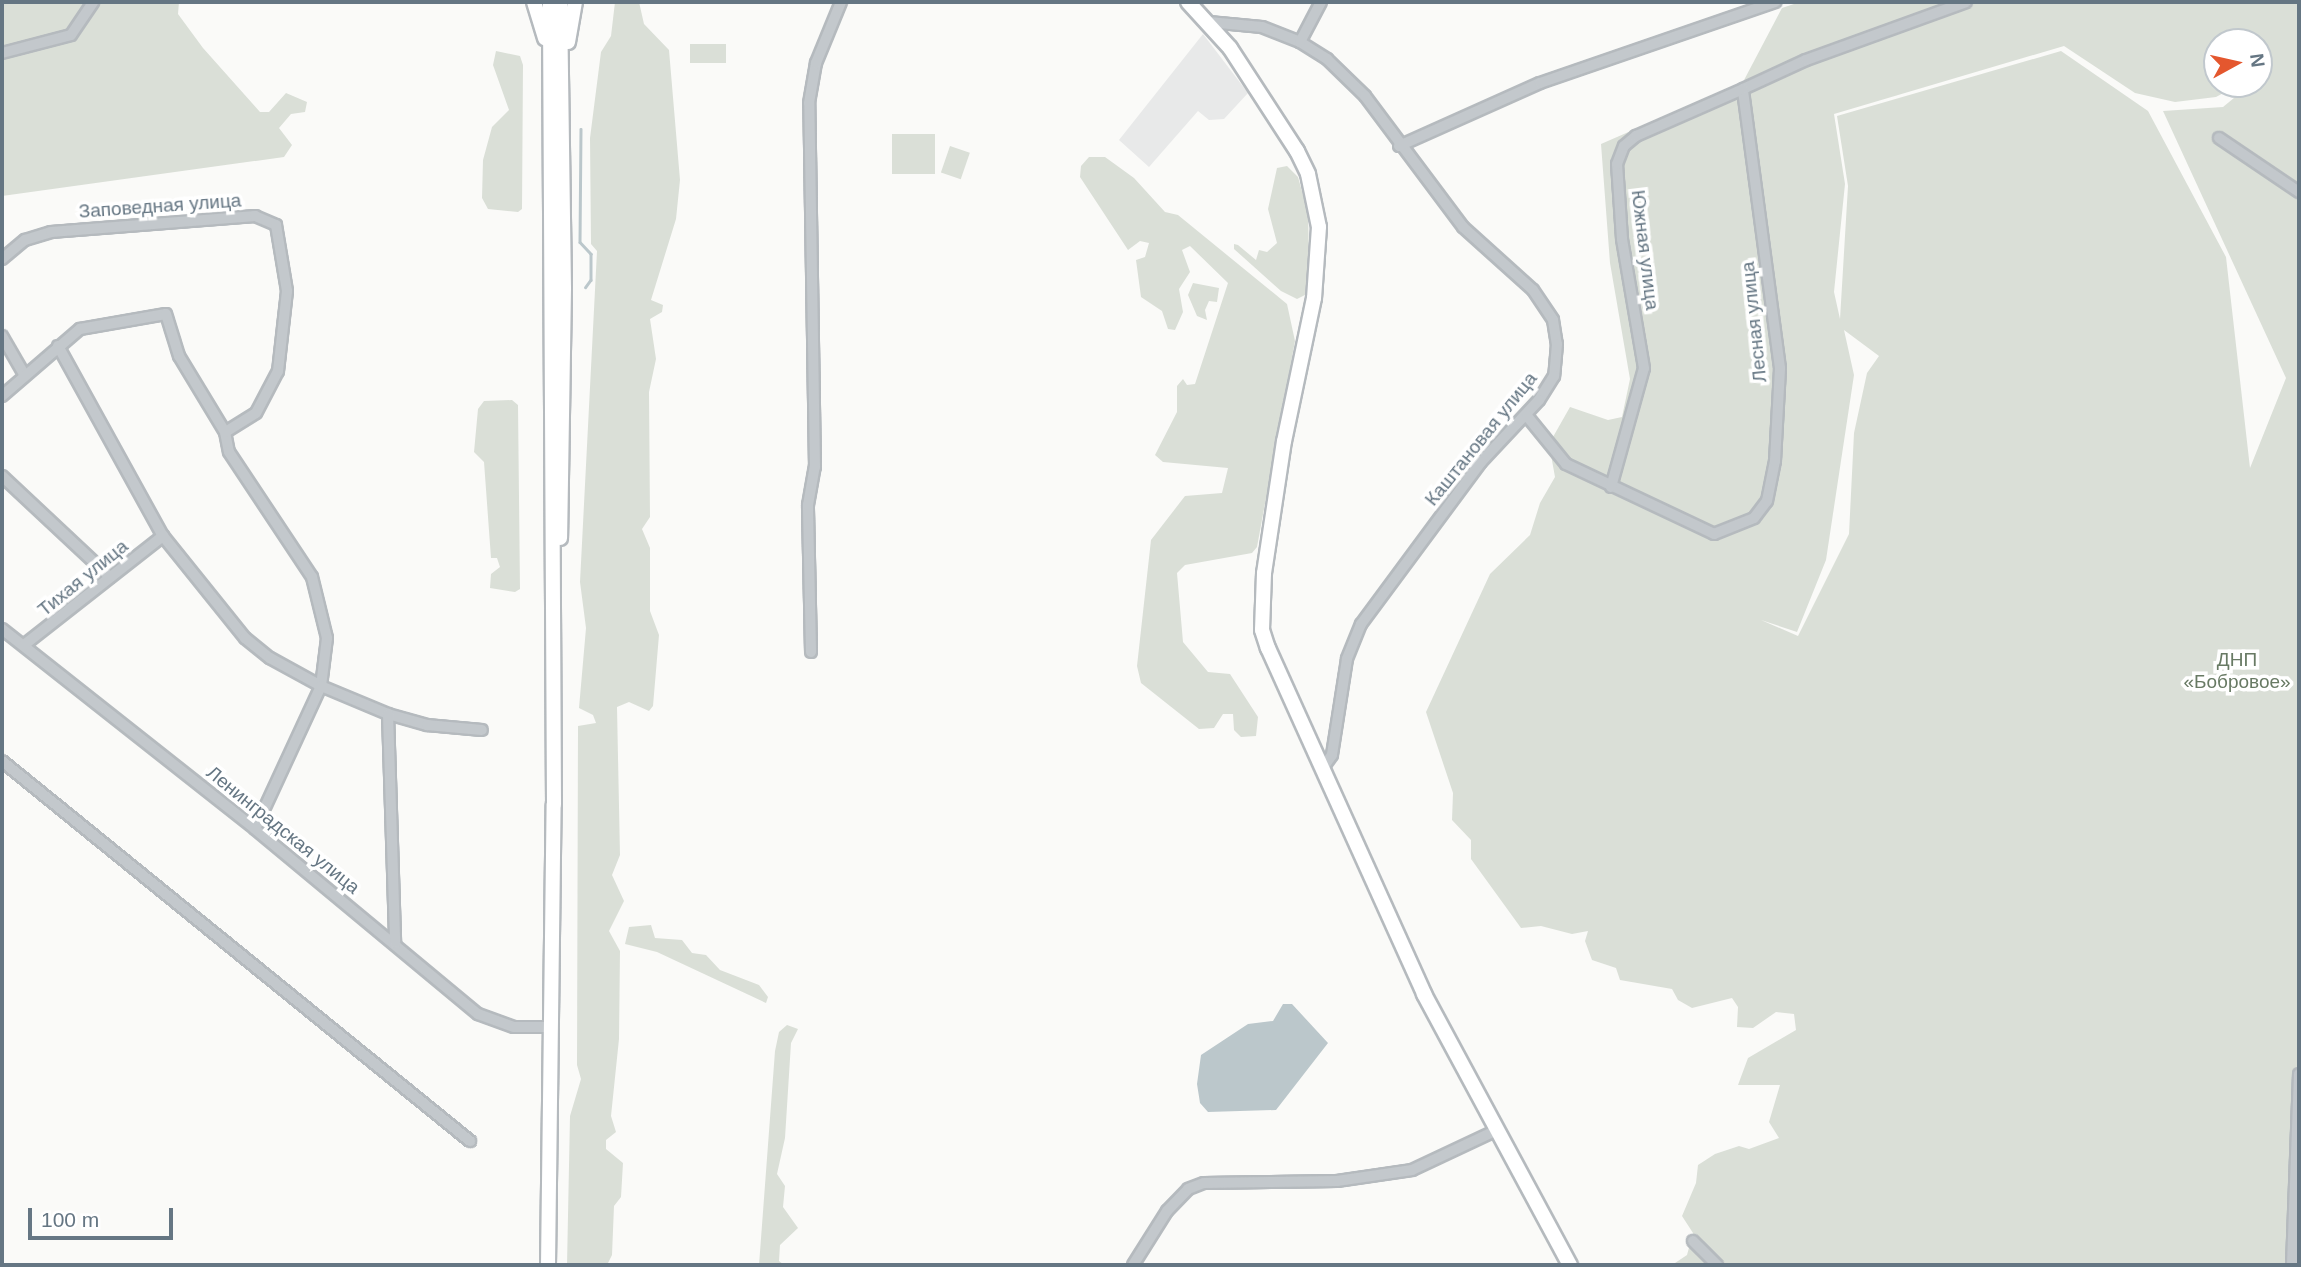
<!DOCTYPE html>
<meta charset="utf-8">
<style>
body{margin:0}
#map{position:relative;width:2301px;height:1267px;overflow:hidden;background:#fafaf8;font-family:Helvetica,sans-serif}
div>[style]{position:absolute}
.built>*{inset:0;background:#e8e9e9}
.green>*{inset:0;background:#dadfd7;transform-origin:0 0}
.water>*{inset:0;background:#bbc7cb}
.stream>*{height:2.5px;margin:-1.25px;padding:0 1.25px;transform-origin:1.25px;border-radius:1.25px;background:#bbc7cb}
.roads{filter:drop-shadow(2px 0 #b5babe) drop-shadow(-2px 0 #b5babe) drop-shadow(0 2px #b5babe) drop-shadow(0 -2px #b5babe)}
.minor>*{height:10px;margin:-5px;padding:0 5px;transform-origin:5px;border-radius:5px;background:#c3c8cc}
.major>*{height:14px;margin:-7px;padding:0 7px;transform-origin:7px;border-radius:7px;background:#fff}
span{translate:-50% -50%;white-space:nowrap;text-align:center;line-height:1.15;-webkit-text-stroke:7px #fff;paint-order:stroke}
.street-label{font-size:19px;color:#657683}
.park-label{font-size:19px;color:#687a64}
.frame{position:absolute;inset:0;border:4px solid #657683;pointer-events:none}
.north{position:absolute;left:2203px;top:28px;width:70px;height:70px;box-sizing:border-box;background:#fff;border:2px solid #c1c8cd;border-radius:50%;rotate:82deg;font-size:19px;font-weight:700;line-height:28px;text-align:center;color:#657683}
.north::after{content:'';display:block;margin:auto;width:24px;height:32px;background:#e4572e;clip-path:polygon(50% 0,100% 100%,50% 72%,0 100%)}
.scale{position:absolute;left:28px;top:1208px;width:145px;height:32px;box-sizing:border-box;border:4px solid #657683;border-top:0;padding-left:9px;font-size:21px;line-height:24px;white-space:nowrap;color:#657683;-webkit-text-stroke:5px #fff;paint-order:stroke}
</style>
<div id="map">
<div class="built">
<i style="clip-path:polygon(1203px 34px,1248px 93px,1224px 119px,1209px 120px,1198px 111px,1149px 167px,1119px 140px)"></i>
</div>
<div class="green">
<i style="clip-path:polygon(2px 2px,179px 2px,178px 14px,203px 48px,260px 112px,269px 112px,286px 93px,307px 102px,305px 112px,291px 114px,279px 128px,292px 145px,284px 157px,2px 196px)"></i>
<i style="clip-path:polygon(615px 2px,639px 2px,644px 24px,669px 50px,680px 180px,676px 219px,651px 300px,663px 305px,662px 312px,650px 319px,656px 359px,649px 392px,650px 517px,642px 529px,650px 548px,650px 611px,659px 635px,653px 706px,649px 711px,629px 702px,617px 707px,620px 855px,612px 875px,624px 901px,609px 931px,620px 951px,619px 1039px,611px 1116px,616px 1132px,606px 1140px,606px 1149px,623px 1163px,621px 1197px,614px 1206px,612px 1255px,607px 1265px,567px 1265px,570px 1116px,581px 1079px,577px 1065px,578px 726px,596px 723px,593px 715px,579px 708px,586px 628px,580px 582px,597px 251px,591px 244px,590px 138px,601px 52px,611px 36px)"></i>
<i style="clip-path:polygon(evenodd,1800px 2px,2299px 2px,2299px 1265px,1672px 1265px,1687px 1255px,1693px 1233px,1682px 1216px,1696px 1183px,1698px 1165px,1715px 1154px,1739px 1146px,1749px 1149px,1779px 1138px,1769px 1122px,1780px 1085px,1738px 1085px,1748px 1058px,1796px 1030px,1794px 1014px,1776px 1012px,1753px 1028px,1737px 1027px,1738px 1007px,1732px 998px,1692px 1008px,1678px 1000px,1672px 989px,1620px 980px,1616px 968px,1592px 960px,1585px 941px,1588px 931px,1572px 934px,1541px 926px,1521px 928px,1471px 859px,1471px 840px,1452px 820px,1453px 793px,1426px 712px,1490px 574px,1530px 535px,1540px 503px,1555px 477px,1549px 444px,1570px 407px,1608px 420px,1622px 417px,1630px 379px,1610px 263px,1601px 144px,1743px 82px,1782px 8px,1800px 2px,2217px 42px,2259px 42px,2259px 74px,2268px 70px,2259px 84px,2251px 84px,2223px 107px,2163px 111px,2286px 378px,2250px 468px,2226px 257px,2148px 111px,2061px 51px,1837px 116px,1848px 186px,1840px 319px,1834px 292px,1845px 184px,1834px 114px,2064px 46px,2135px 93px,2175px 102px,2216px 97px,2240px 84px,2217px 84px,2217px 42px,1800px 2px,1844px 330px,1879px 356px,1867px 373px,1854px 433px,1849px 534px,1798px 636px,1761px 620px,1797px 632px,1826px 560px,1854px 375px,1844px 330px)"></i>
<i style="left:690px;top:44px;width:36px;height:19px"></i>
<i style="clip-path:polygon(496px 51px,520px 56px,523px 65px,522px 209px,518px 212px,488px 209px,482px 198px,483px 160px,492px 127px,509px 110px,493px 65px)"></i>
<i style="left:892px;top:134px;width:43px;height:40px"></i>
<i style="left:950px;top:146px;width:21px;height:28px;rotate:19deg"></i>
<i style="clip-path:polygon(1089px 157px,1105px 157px,1134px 178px,1165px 212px,1178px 215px,1287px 304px,1295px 341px,1257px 547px,1252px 553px,1185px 565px,1177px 573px,1183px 642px,1208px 672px,1230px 674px,1258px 717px,1256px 736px,1241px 737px,1234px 730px,1233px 714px,1223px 714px,1214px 728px,1199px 729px,1141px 683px,1137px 666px,1151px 540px,1185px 496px,1222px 493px,1228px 468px,1163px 462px,1155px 455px,1177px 412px,1177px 386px,1183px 379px,1187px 385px,1195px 384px,1228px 283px,1190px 246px,1182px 250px,1190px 272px,1179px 289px,1183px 312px,1175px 330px,1168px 329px,1162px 311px,1141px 297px,1136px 260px,1145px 257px,1149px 243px,1140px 241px,1128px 250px,1080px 177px,1081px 166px)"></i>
<i style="clip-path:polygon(1287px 166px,1298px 177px,1308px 213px,1309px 259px,1305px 295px,1297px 299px,1281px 291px,1234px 249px,1234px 244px,1238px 245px,1256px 260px,1259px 250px,1267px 252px,1277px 243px,1268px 209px,1277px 168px)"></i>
<i style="clip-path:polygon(1193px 283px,1219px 288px,1217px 302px,1209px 301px,1205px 310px,1207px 320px,1197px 316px,1188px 295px)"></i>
<i style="clip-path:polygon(512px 400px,518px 405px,520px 589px,515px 592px,490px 588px,491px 574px,500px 567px,497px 558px,491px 558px,484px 462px,474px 452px,478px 409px,484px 401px)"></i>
<i style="clip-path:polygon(651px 925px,655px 938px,682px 940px,692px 953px,706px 955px,720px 970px,759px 985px,768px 997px,766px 1003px,657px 952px,625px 944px,629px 927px)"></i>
<i style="clip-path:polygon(787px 1025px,798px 1029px,791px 1043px,785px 1138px,777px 1174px,785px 1186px,783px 1207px,798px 1228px,780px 1245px,779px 1261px,784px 1265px,759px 1265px,775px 1051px,779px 1032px)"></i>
</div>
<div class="water">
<i style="clip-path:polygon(1283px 1004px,1292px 1004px,1328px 1043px,1276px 1110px,1208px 1112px,1200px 1103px,1197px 1084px,1201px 1055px,1248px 1024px,1273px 1021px)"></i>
</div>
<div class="stream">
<i style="left:581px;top:129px;width:113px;rotate:90.5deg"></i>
<i style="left:580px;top:242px;width:16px;rotate:47deg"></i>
<i style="left:591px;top:254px;width:26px;rotate:90deg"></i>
<i style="left:591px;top:280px;width:9px;rotate:126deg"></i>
</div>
<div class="roads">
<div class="minor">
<i style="left:1209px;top:22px;width:53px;rotate:5.4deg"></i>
<i style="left:1262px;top:27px;width:41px;rotate:21.5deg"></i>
<i style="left:1300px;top:42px;width:32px;rotate:32deg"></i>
<i style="left:1327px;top:59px;width:53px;rotate:44.2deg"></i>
<i style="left:1365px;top:96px;width:164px;rotate:53.2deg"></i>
<i style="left:1463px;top:227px;width:94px;rotate:42deg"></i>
<i style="left:1533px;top:290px;width:36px;rotate:56deg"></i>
<i style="left:1553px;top:320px;width:24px;rotate:81deg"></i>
<i style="left:1557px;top:344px;width:32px;rotate:95deg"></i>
<i style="left:1554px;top:376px;width:28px;rotate:122deg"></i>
<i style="left:1539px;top:400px;width:85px;rotate:133.1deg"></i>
<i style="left:1481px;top:462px;width:202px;rotate:126.5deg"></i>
<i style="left:1361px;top:624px;width:38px;rotate:112deg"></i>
<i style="left:1347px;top:659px;width:97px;rotate:98.9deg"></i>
<i style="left:1332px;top:755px;width:17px;rotate:126deg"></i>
<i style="left:1300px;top:42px;width:45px;rotate:-62.3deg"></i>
<i style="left:2px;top:53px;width:71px;rotate:-14.6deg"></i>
<i style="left:71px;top:35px;width:40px;rotate:-56deg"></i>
<i style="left:2219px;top:138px;width:97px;rotate:34deg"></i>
<i style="left:1399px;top:146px;width:154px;rotate:-24.1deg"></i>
<i style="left:1540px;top:83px;width:249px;rotate:-19deg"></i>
<i style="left:2px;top:259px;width:30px;rotate:-40deg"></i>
<i style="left:25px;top:240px;width:27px;rotate:-17deg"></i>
<i style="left:51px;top:232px;width:205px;rotate:-4.5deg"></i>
<i style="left:255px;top:216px;width:23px;rotate:23deg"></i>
<i style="left:276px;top:225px;width:67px;rotate:80.5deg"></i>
<i style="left:287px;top:291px;width:81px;rotate:96.4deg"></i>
<i style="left:278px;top:371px;width:47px;rotate:117.6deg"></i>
<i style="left:256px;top:413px;width:36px;rotate:148deg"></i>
<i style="left:225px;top:432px;width:20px;rotate:79deg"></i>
<i style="left:229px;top:452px;width:150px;rotate:56.4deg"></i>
<i style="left:312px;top:577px;width:63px;rotate:76.2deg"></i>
<i style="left:327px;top:638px;width:48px;rotate:97.1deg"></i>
<i style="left:321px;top:686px;width:157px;rotate:114.8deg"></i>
<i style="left:2px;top:336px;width:44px;rotate:59.9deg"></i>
<i style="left:58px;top:346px;width:217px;rotate:61.1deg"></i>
<i style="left:163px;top:536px;width:131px;rotate:51.2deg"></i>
<i style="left:245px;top:638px;width:32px;rotate:39deg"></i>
<i style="left:270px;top:658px;width:58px;rotate:28.8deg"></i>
<i style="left:321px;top:686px;width:73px;rotate:22.7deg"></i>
<i style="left:388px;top:714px;width:41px;rotate:15.8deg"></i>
<i style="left:427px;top:725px;width:55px;rotate:5.2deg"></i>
<i style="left:2px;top:396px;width:103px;rotate:-40.7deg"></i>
<i style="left:80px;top:329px;width:87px;rotate:-9.9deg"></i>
<i style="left:166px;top:314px;width:44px;rotate:72.8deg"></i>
<i style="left:179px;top:356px;width:89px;rotate:58.8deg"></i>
<i style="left:1527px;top:416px;width:62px;rotate:50.9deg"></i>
<i style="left:1566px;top:464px;width:164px;rotate:25.3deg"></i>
<i style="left:1714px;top:534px;width:43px;rotate:-21.8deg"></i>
<i style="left:1754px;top:518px;width:21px;rotate:-53deg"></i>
<i style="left:1767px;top:501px;width:41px;rotate:-78.7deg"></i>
<i style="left:1775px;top:461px;width:93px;rotate:-86.9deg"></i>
<i style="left:1780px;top:368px;width:281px;rotate:-97.6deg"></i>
<i style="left:1743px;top:89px;width:69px;rotate:-24.7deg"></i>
<i style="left:1806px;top:60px;width:170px;rotate:-19.9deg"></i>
<i style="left:2px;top:476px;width:148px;rotate:43.1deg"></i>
<i style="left:1611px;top:487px;width:123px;rotate:-74.5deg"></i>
<i style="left:1644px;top:368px;width:131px;rotate:-99.7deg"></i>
<i style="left:1622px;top:239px;width:75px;rotate:-93.8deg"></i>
<i style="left:1617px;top:164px;width:19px;rotate:-69deg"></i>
<i style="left:1624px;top:146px;width:16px;rotate:-40deg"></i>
<i style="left:1636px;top:136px;width:117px;rotate:-23.7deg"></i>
<i style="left:2px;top:629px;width:323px;rotate:38.3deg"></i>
<i style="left:255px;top:829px;width:290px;rotate:39.7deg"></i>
<i style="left:478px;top:1014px;width:38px;rotate:20deg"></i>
<i style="left:514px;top:1027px;width:38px"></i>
<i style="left:24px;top:645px;width:177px;rotate:-38.1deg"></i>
<i style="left:811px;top:652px;width:147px;rotate:-91.2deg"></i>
<i style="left:808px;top:505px;width:39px;rotate:-80deg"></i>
<i style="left:815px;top:467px;width:364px;rotate:-90.9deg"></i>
<i style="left:809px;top:103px;width:41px;rotate:-80.1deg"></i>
<i style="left:816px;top:63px;width:66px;rotate:-67.7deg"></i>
<i style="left:388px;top:714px;width:229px;rotate:88.2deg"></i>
<i style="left:2px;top:761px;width:603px;rotate:39.08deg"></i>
<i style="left:1693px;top:1241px;width:34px;rotate:45deg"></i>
<i style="left:1133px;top:1265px;width:64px;rotate:-57.8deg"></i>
<i style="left:1167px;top:1211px;width:30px;rotate:-46deg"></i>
<i style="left:1188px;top:1189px;width:17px;rotate:-21deg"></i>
<i style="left:1204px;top:1183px;width:133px;rotate:-0.9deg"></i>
<i style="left:1337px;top:1181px;width:76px;rotate:-8.3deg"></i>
<i style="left:1412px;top:1170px;width:94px;rotate:-25.2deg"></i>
<i style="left:2292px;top:1265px;width:191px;rotate:-87.9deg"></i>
</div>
<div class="major">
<i style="left:534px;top:2px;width:38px;rotate:73deg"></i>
<i style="left:560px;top:2px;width:286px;rotate:89.2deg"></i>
<i style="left:564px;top:288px;width:250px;rotate:90.9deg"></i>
<i style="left:1188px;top:2px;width:62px;rotate:47.6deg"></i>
<i style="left:1230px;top:48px;width:123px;rotate:57deg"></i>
<i style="left:1297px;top:151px;width:25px;rotate:64deg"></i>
<i style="left:1308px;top:174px;width:54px;rotate:78.3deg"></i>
<i style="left:1319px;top:227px;width:71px;rotate:94deg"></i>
<i style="left:1314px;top:298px;width:146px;rotate:101.8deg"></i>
<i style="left:1284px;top:441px;width:134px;rotate:98.6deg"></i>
<i style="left:1264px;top:573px;width:57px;rotate:92deg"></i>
<i style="left:1262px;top:630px;width:19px;rotate:72deg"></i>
<i style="left:1268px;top:648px;width:380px;rotate:65.7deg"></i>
<i style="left:1424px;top:994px;width:308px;rotate:61.7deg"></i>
<i style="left:568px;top:42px;width:41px;rotate:-80.1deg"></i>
<i style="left:548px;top:1265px;width:461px;rotate:-89.3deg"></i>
<i style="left:554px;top:804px;width:802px;rotate:-90.29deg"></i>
</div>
</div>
<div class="street-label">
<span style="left:160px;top:206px;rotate:-4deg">Заповедная улица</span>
<span style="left:1645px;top:250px;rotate:83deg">Южная улица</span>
<span style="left:1754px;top:322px;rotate:-96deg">Лесная улица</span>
<span style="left:1481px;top:439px;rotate:-51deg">Каштановая улица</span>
<span style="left:83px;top:578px;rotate:-39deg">Тихая улица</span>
<span style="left:283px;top:830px;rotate:39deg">Ленинградская улица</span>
</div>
<div class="park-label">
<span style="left:2237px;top:671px">ДНП<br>«Бобровое»</span>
</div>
<div class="frame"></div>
<div class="north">N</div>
<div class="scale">100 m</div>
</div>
